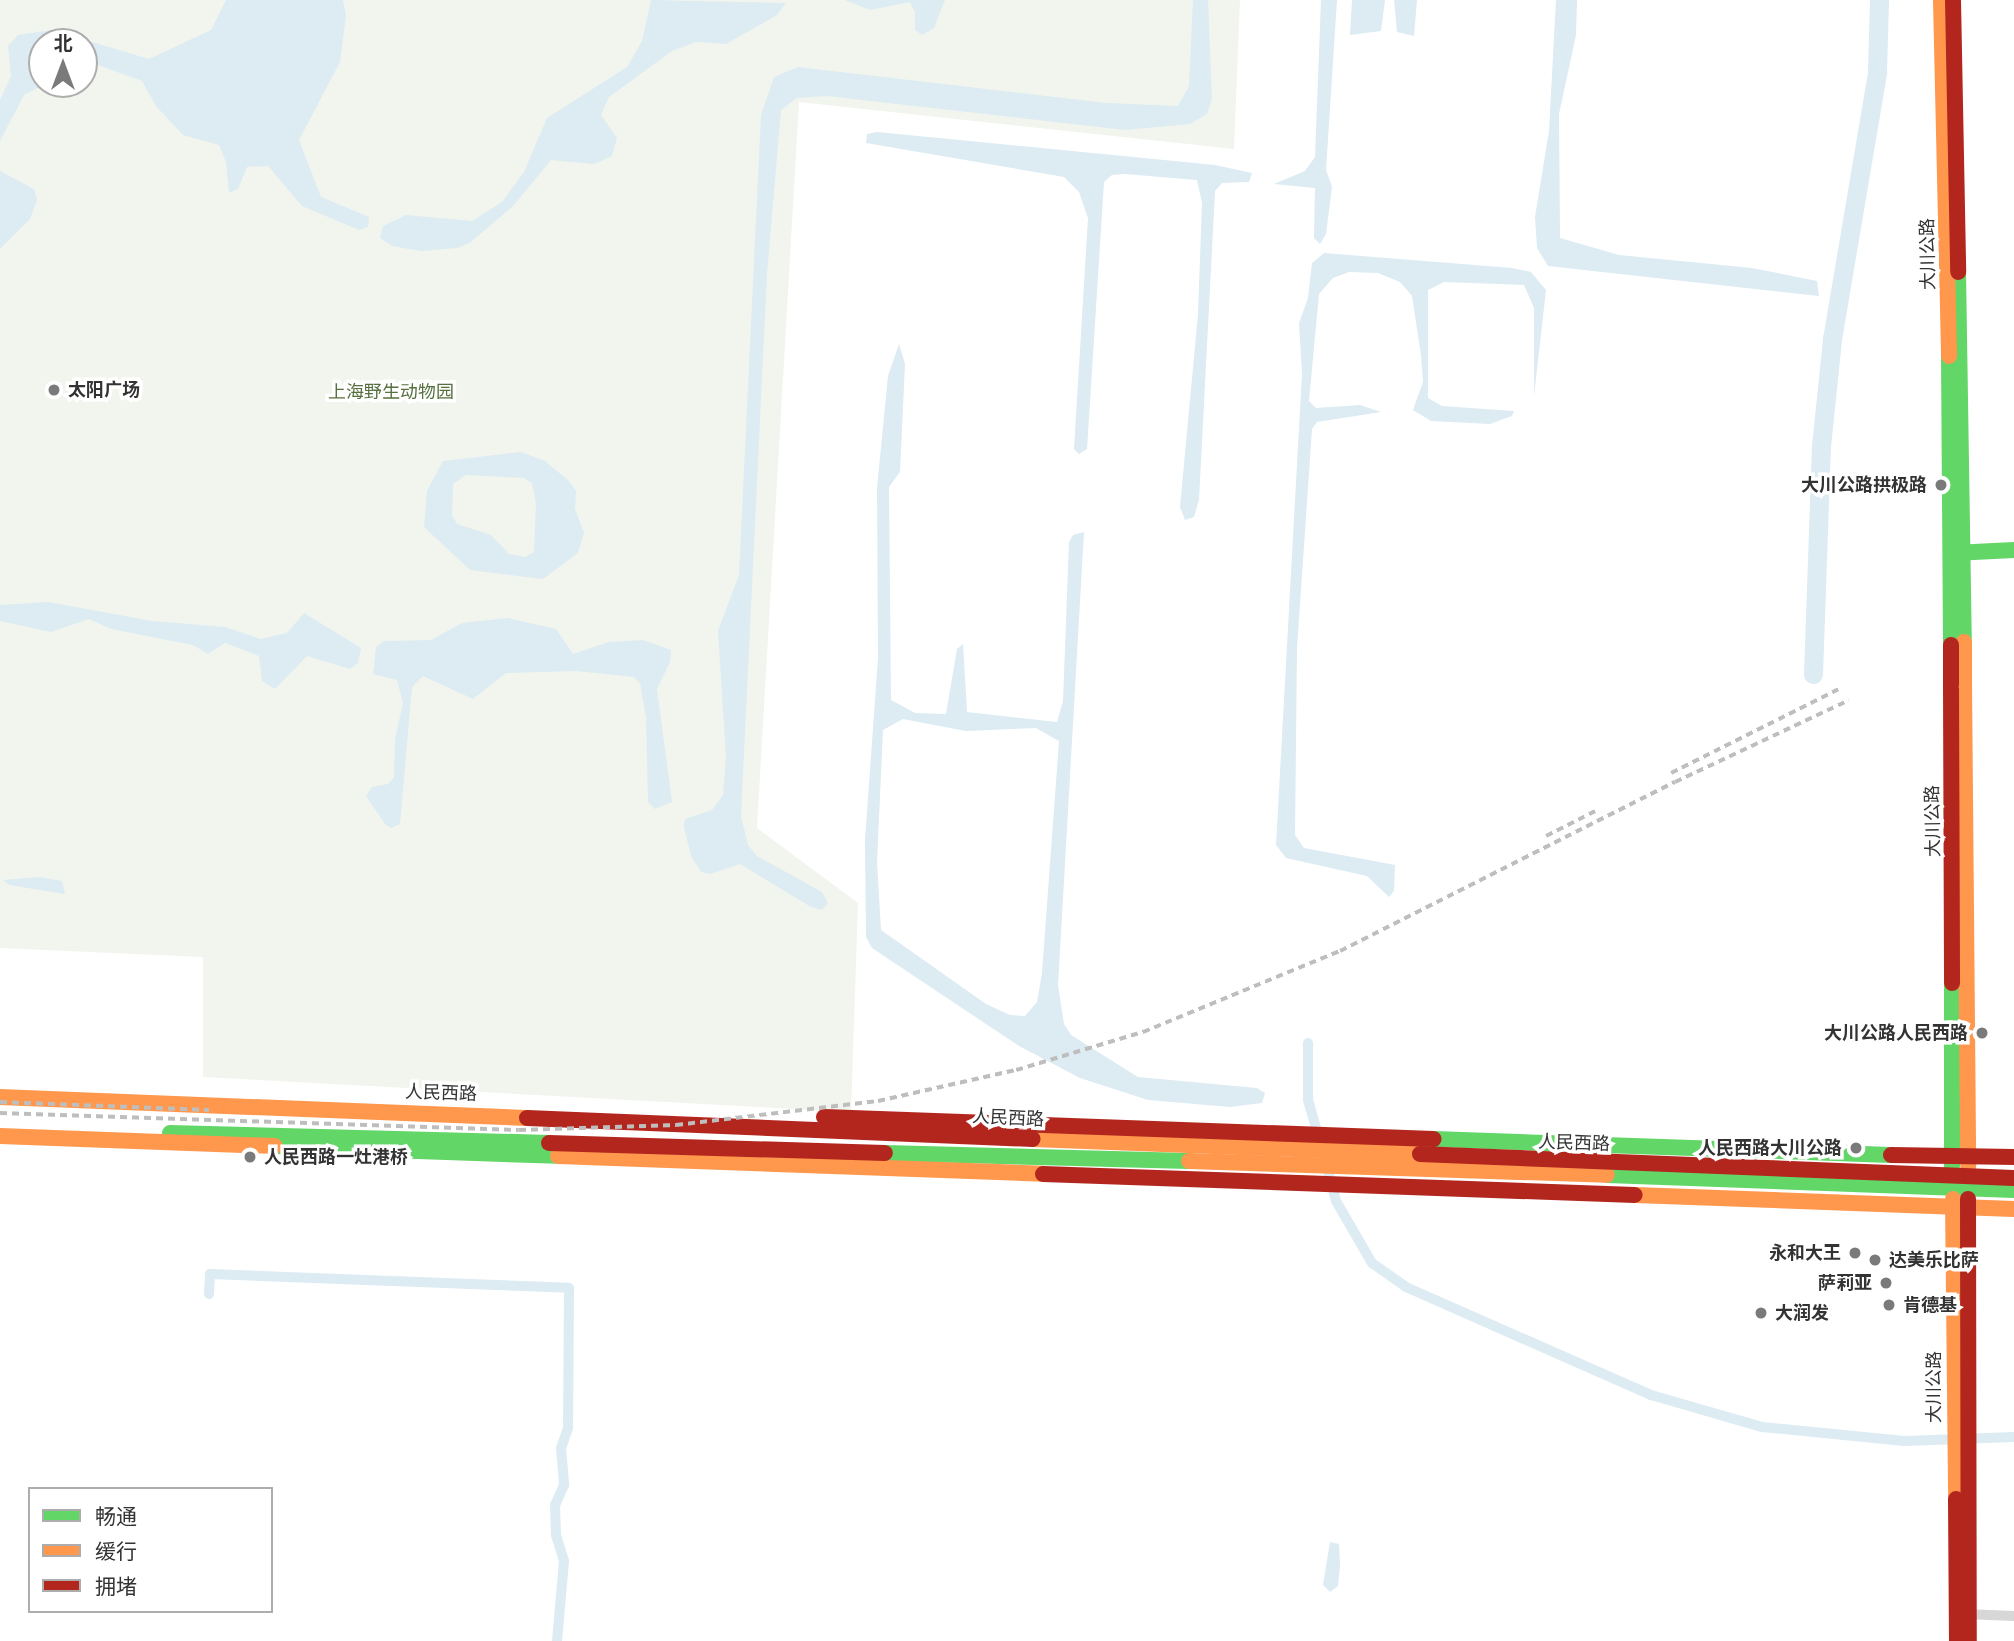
<!DOCTYPE html>
<meta charset="utf-8">
<style>
body{margin:0}
#map{position:relative;width:2014px;height:1641px;overflow:hidden;background:#fff;font-family:"Nunito Sans","Noto Sans SC",sans-serif}
div>[style]{position:absolute}
.green>*{inset:0;background:#f1f5ed}
.water>*{inset:0;background:#ddebf3}
.canal>*{height:10px;margin:-5px;padding:0 5px;transform-origin:5px;border-radius:5px;background:#ddebf3}
.river>*{height:19px;margin:-9.5px;padding:0 9.5px;transform-origin:9.5px;border-radius:9.5px;background:#ddebf3}
.street>*{height:10px;margin:-5px;padding:0 5px;transform-origin:5px;border-radius:5px;background:#d7d7d7}
.fast>*{height:16px;margin:-8px;padding:0 8px;transform-origin:8px;border-radius:8px;background:#63d668}
.slow>*{height:16px;margin:-8px;padding:0 8px;transform-origin:8px;border-radius:8px;background:#ff974d}
.jam>*{height:16px;margin:-8px;padding:0 8px;transform-origin:8px;border-radius:8px;background:#b3261e}
.rail>*{height:3.5px;margin-top:-1.75px;transform-origin:0;background:repeating-linear-gradient(90deg,#bebebe 0 7px,transparent 0 12px)}
.slow-bridge>*{height:16px;margin:-8px;padding:0 8px;transform-origin:8px;border-radius:8px;background:#ff974d}
.jam-bridge>*{height:16px;margin:-8px;padding:0 8px;transform-origin:8px;border-radius:8px;background:#b3261e}
.dots>*{width:19px;height:19px;translate:-50% -50%;box-sizing:border-box;border:4px solid #fff;border-radius:50%}
span{translate:-50% -50%;white-space:nowrap;text-align:center;line-height:1.15;-webkit-text-stroke:7px #fff;paint-order:stroke}
.street-label{font-size:18px;color:#333}
.poi-label{font-size:18px;color:#333;font-weight:700}
.left{translate:0 -50%;text-align:left}
.right{translate:-100% -50%;text-align:right}
.park-label{font-size:18px;color:#56703f}
.legend{position:absolute;left:28px;top:1487px;width:245px;height:126px;box-sizing:border-box;background:#fff;border:2px solid #adadad;margin:0;padding:9px 12px;list-style:none;font-size:21px;color:#333}
.legend li{display:flex;align-items:center;gap:14px;height:35px}
.legend b{width:35px;border:2px solid #adadad}
.north{position:absolute;left:28px;top:28px;width:70px;height:70px;box-sizing:border-box;background:#fff;border:2px solid #adadad;border-radius:50%;rotate:0deg;font-size:19px;font-weight:700;line-height:28px;text-align:center;color:#333}
.north::after{content:'';display:block;margin:auto;width:24px;height:32px;background:#7a7a7a;clip-path:polygon(50% 0,100% 100%,50% 72%,0 100%)}
</style>
<div id="map">
<div class="green">
<i style="clip-path:polygon(evenodd,0 0,1240px 0,1234px 149px,799px 102px,757px 828px,858px 903px,851px 1112px,203px 1077px,203px 957px,0 948px,0 0,42px 42px,84px 42px,84px 84px,42px 84px,42px 42px)"></i>
</div>
<div class="water">
<i style="clip-path:polygon(226px 0,343px 0,346px 16px,340px 62px,299px 140px,321px 197px,369px 217px,368px 227px,359px 230px,302px 206px,268px 166px,247px 167px,238px 189px,229px 193px,226px 162px,219px 145px,183px 135px,156px 106px,142px 81px,84px 60px,84px 42px,42px 42px,42px 84px,46px 84px,24px 95px,0 141px,0 100px,11px 76px,8px 46px,18px 35px,52px 30px,149px 59px,211px 30px)"></i>
<i style="clip-path:polygon(651px 0,786px 3px,777px 15px,726px 44px,696px 42px,672px 51px,609px 97px,601px 115px,617px 138px,612px 156px,594px 164px,551px 160px,514px 205px,471px 242px,458px 248px,421px 251px,392px 246px,380px 238px,383px 226px,406px 215px,472px 221px,502px 202px,524px 172px,547px 118px,627px 67px,642px 41px)"></i>
<i style="clip-path:polygon(845px 0,945px 0,934px 28px,922px 35px,915px 30px,915px 12px,910px 2px,870px 10px)"></i>
<i style="clip-path:polygon(1193px 0,1208px 0,1212px 99px,1207px 114px,1190px 124px,1125px 130px,827px 96px,797px 98px,781px 110px,767px 274px,741px 816px,748px 845px,757px 856px,822px 892px,828px 903px,822px 910px,811px 907px,740px 864px,710px 874px,701px 872px,691px 856px,684px 827px,685px 819px,712px 810px,723px 795px,726px 757px,718px 631px,739px 575px,761px 115px,774px 77px,798px 67px,1107px 103px,1178px 106px,1189px 86px)"></i>
<i style="clip-path:polygon(1321px 0,1337px 0,1326px 170px,1332px 187px,1326px 234px,1320px 244px,1314px 238px,1315px 188px,1274px 184px,1305px 171px,1315px 157px)"></i>
<i style="clip-path:polygon(1352px 0,1385px 0,1381px 31px,1350px 35px)"></i>
<i style="clip-path:polygon(1394px 0,1417px 0,1414px 36px,1397px 32px)"></i>
<i style="clip-path:polygon(1556px 0,1577px 0,1576px 35px,1559px 114px,1560px 238px,1619px 255px,1752px 268px,1817px 281px,1819px 296px,1548px 266px,1537px 248px,1535px 217px,1549px 131px)"></i>
<i style="clip-path:polygon(877px 132px,1215px 165px,1252px 173px,1249px 182px,1222px 183px,1215px 191px,1199px 500px,1194px 517px,1185px 520px,1180px 507px,1198px 314px,1202px 203px,1197px 180px,1125px 174px,1112px 175px,1104px 182px,1087px 449px,1079px 454px,1074px 449px,1088px 218px,1079px 192px,1064px 177px,866px 143px,867px 134px)"></i>
<i style="clip-path:polygon(0 171px,34px 189px,37px 200px,30px 219px,0 249px)"></i>
<i style="clip-path:polygon(1324px 253px,1512px 268px,1531px 272px,1546px 290px,1534px 396px,1534px 308px,1524px 285px,1444px 282px,1428px 290px,1428px 398px,1442px 406px,1514px 411px,1512px 416px,1490px 424px,1431px 421px,1413px 410px,1423px 382px,1421px 355px,1412px 296px,1400px 282px,1378px 273px,1349px 272px,1333px 278px,1319px 294px,1309px 401px,1316px 408px,1360px 405px,1381px 412px,1317px 422px,1312px 429px,1297px 648px,1295px 835px,1304px 848px,1395px 865px,1394px 891px,1389px 897px,1367px 876px,1286px 858px,1276px 845px,1302px 374px,1299px 323px,1308px 298px,1312px 263px)"></i>
<i style="clip-path:polygon(evenodd,899px 344px,905px 364px,900px 472px,889px 487px,891px 700px,915px 713px,946px 714px,957px 649px,963px 644px,967px 712px,1057px 722px,1063px 701px,1069px 542px,1073px 535px,1084px 532px,1058px 985px,1064px 1024px,1071px 1035px,1138px 1077px,1257px 1088px,1265px 1093px,1262px 1103px,1230px 1107px,1148px 1100px,1080px 1078px,1019px 1046px,872px 948px,866px 937px,865px 840px,878px 658px,877px 488px,888px 376px,899px 344px,903px 719px,966px 731px,1036px 728px,1059px 741px,1042px 973px,1037px 1002px,1025px 1016px,1010px 1015px,986px 1004px,881px 930px,877px 863px,883px 730px,903px 719px)"></i>
<i style="clip-path:polygon(evenodd,521px 452px,545px 461px,569px 481px,576px 491px,575px 509px,584px 533px,578px 553px,543px 579px,470px 570px,424px 527px,427px 491px,443px 461px,521px 452px,466px 475px,524px 478px,532px 483px,536px 504px,534px 552px,525px 557px,509px 554px,491px 535px,457px 524px,452px 515px,453px 484px,466px 475px)"></i>
<i style="clip-path:polygon(48px 602px,152px 621px,225px 627px,261px 639px,287px 633px,304px 613px,361px 648px,358px 663px,350px 669px,307px 656px,275px 689px,262px 681px,259px 656px,225px 643px,208px 654px,193px 645px,111px 629px,89px 619px,51px 632px,0 621px,0 605px)"></i>
<i style="clip-path:polygon(508px 618px,556px 629px,573px 654px,609px 642px,643px 640px,671px 650px,670px 662px,657px 689px,672px 802px,655px 809px,648px 802px,646px 718px,640px 683px,634px 677px,576px 671px,506px 673px,473px 699px,423px 676px,412px 687px,400px 824px,391px 828px,385px 824px,366px 796px,372px 787px,388px 784px,394px 777px,395px 739px,403px 703px,397px 680px,373px 674px,376px 647px,384px 641px,431px 640px,462px 623px)"></i>
<i style="clip-path:polygon(39px 877px,62px 881px,65px 894px,9px 885px,3px 880px)"></i>
<i style="clip-path:polygon(1330px 1542px,1339px 1544px,1340px 1566px,1338px 1586px,1330px 1592px,1323px 1585px)"></i>
</div>
<div class="canal">
<i style="left:1308px;top:1043px;width:57px;rotate:90deg"></i>
<i style="left:1308px;top:1100px;width:40px;rotate:74deg"></i>
<i style="left:1325px;top:1160px;width:42px;rotate:75deg"></i>
<i style="left:1336px;top:1201px;width:72px;rotate:59.9deg"></i>
<i style="left:1372px;top:1263px;width:42px;rotate:35.2deg"></i>
<i style="left:1406px;top:1287px;width:268px;rotate:23.8deg"></i>
<i style="left:1651px;top:1395px;width:116px;rotate:16.1deg"></i>
<i style="left:1762px;top:1427px;width:143px;rotate:5.6deg"></i>
<i style="left:1904px;top:1441px;width:110px;rotate:-2.1deg"></i>
<i style="left:209px;top:1294px;width:20px;rotate:-87deg"></i>
<i style="left:210px;top:1274px;width:359px;rotate:2.2deg"></i>
<i style="left:569px;top:1288px;width:140px;rotate:90.4deg"></i>
<i style="left:568px;top:1428px;width:21px;rotate:109deg"></i>
<i style="left:561px;top:1448px;width:37px;rotate:85deg"></i>
<i style="left:564px;top:1485px;width:22px;rotate:114deg"></i>
<i style="left:555px;top:1505px;width:30px;rotate:88deg"></i>
<i style="left:556px;top:1535px;width:27px;rotate:73deg"></i>
<i style="left:564px;top:1561px;width:80px;rotate:95deg"></i>
</div>
<div class="river">
<i style="left:1813px;top:674px;width:228px;rotate:-88deg"></i>
<i style="left:1821px;top:446px;width:108px;rotate:-84.1deg"></i>
<i style="left:1832px;top:339px;width:271px;rotate:-80.4deg"></i>
<i style="left:1877px;top:72px;width:72px;rotate:-88.4deg"></i>
</div>
<div class="street">
<i style="left:1964px;top:1614px;width:50px;rotate:2.3deg"></i>
</div>
<div class="fast">
<i style="left:1958px;top:272px;width:370px;rotate:89.1deg"></i>
<i style="left:1949px;top:356px;width:289px;rotate:89.6deg"></i>
<i style="left:1954px;top:553px;width:60px;rotate:-2.9deg"></i>
<i style="left:1952px;top:983px;width:183px;rotate:90deg"></i>
<i style="left:170px;top:1133px;width:379px;rotate:1.5deg"></i>
<i style="left:1434px;top:1139px;width:457px;rotate:2deg"></i>
<i style="left:275px;top:1146px;width:283px;rotate:2deg"></i>
<i style="left:885px;top:1153px;width:304px;rotate:1.5deg"></i>
<i style="left:1607px;top:1175px;width:407px;rotate:2.1deg"></i>
</div>
<div class="slow">
<i style="left:1941px;top:0;width:356px;rotate:88.7deg"></i>
<i style="left:1964px;top:682px;width:484px;rotate:89.5deg"></i>
<i style="left:0;top:1097px;width:527px;rotate:2.28deg"></i>
<i style="left:0;top:1136px;width:275px;rotate:2.1deg"></i>
<i style="left:1033px;top:1139px;width:387px;rotate:2.2deg"></i>
<i style="left:558px;top:1156px;width:485px;rotate:2.1deg"></i>
<i style="left:1189px;top:1161px;width:418px;rotate:1.9deg"></i>
<i style="left:1635px;top:1195px;width:379px;rotate:2.1deg"></i>
<i style="left:1953px;top:1199px;width:300px;rotate:89.4deg"></i>
</div>
<div class="jam">
<i style="left:1953px;top:0;width:272px;rotate:88.9deg"></i>
<i style="left:1951px;top:685px;width:298px;rotate:89.8deg"></i>
<i style="left:824px;top:1117px;width:610px;rotate:2.07deg"></i>
<i style="left:527px;top:1118px;width:506px;rotate:2.38deg"></i>
<i style="left:549px;top:1143px;width:336px;rotate:1.7deg"></i>
<i style="left:1420px;top:1154px;width:594px;rotate:2.31deg"></i>
<i style="left:1891px;top:1155px;width:123px;rotate:0.9deg"></i>
<i style="left:1043px;top:1174px;width:592px;rotate:2.03deg"></i>
<i style="left:1968px;top:1199px;width:442px;rotate:89.9deg"></i>
<i style="left:1956px;top:1499px;width:142px;rotate:89.6deg"></i>
</div>
<div class="rail">
<i style="left:1671px;top:773px;width:192px;rotate:-26.6deg"></i>
<i style="left:1546px;top:836px;width:59px;rotate:-27deg"></i>
<i style="left:0;top:1102px;width:209px;rotate:2.2deg"></i>
<i style="left:0;top:1113px;width:519px;rotate:1.88deg"></i>
<i style="left:519px;top:1130px;width:157px;rotate:-1.8deg"></i>
<i style="left:676px;top:1125px;width:203px;rotate:-6.8deg"></i>
<i style="left:878px;top:1101px;width:141px;rotate:-12.7deg"></i>
<i style="left:1016px;top:1070px;width:133px;rotate:-16.7deg"></i>
<i style="left:1143px;top:1032px;width:213px;rotate:-22.4deg"></i>
<i style="left:1340px;top:951px;width:375px;rotate:-26.8deg"></i>
<i style="left:1675px;top:782px;width:192px;rotate:-25.2deg"></i>
</div>
<div class="slow-bridge">
<i style="left:1964px;top:642px;width:40px;rotate:90deg"></i>
</div>
<div class="jam-bridge">
<i style="left:1951px;top:645px;width:40px;rotate:90deg"></i>
</div>
<div class="dots">
<i style="left:54px;top:390px;background:#7a7a7a"></i>
<i style="left:1941px;top:485px;background:#7a7a7a"></i>
<i style="left:1982px;top:1033px;background:#7a7a7a"></i>
<i style="left:1856px;top:1148px;background:#7a7a7a"></i>
<i style="left:250px;top:1157px;background:#7a7a7a"></i>
<i style="left:1855px;top:1253px;background:#7a7a7a"></i>
<i style="left:1875px;top:1260px;background:#7a7a7a"></i>
<i style="left:1886px;top:1283px;background:#7a7a7a"></i>
<i style="left:1889px;top:1305px;background:#7a7a7a"></i>
<i style="left:1761px;top:1313px;background:#7a7a7a"></i>
</div>
<div class="street-label">
<span style="left:1928px;top:254px;rotate:-91deg">大川公路</span>
<span style="left:1933px;top:821px;rotate:-91deg">大川公路</span>
<span style="left:441px;top:1093px;rotate:2deg">人民西路</span>
<span style="left:1008px;top:1118px;rotate:3deg">人民西路</span>
<span style="left:1574px;top:1143px;rotate:2deg">人民西路</span>
<span style="left:1934px;top:1387px;rotate:-90deg">大川公路</span>
</div>
<div class="poi-label">
<span class="left" style="left:68px;top:390px">太阳广场</span>
<span class="right" style="left:1927px;top:485px">大川公路拱极路</span>
<span class="right" style="left:1968px;top:1033px">大川公路人民西路</span>
<span class="right" style="left:1842px;top:1148px">人民西路大川公路</span>
<span class="left" style="left:264px;top:1157px">人民西路一灶港桥</span>
<span class="right" style="left:1841px;top:1253px">永和大王</span>
<span class="left" style="left:1889px;top:1260px">达美乐比萨</span>
<span class="right" style="left:1872px;top:1283px">萨莉亚</span>
<span class="left" style="left:1903px;top:1305px">肯德基</span>
<span class="left" style="left:1775px;top:1313px">大润发</span>
</div>
<div class="park-label">
<span style="left:391px;top:392px">上海野生动物园</span>
</div>
<ul class="legend">
<li><b style="height:9px;background:#63d668"></b>畅通</li>
<li><b style="height:9px;background:#ff974d"></b>缓行</li>
<li><b style="height:9px;background:#b3261e"></b>拥堵</li>
</ul>
<div class="north">北</div>
</div>
